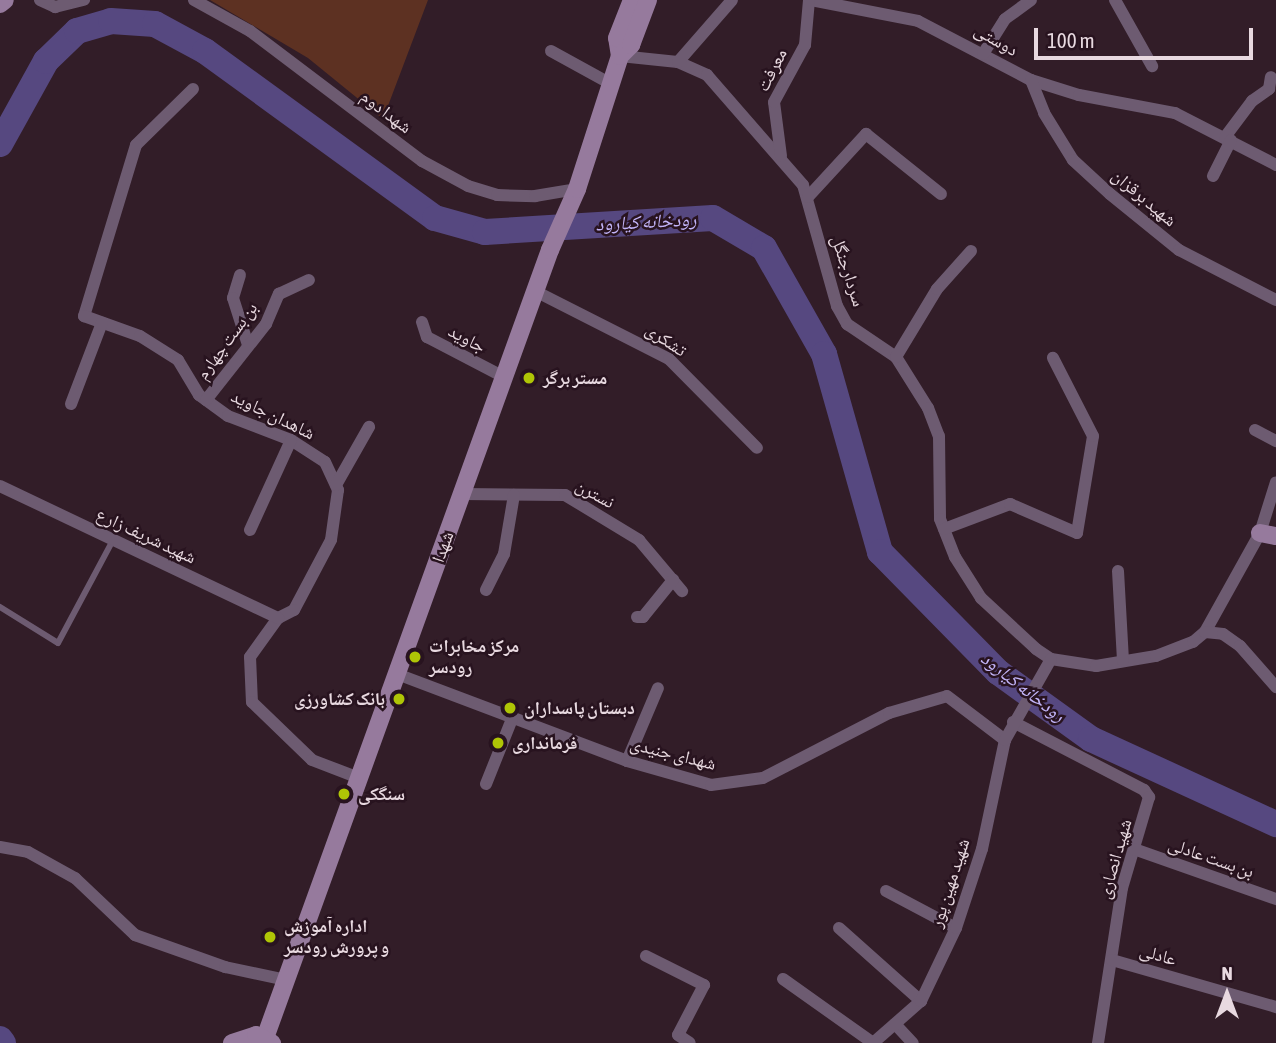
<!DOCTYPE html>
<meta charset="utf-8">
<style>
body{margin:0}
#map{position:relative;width:1276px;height:1043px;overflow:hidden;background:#321d28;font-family:"Asap Condensed","Noto Naskh Arabic",sans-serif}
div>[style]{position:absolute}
.green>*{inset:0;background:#5d3122}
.river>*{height:26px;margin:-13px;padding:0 13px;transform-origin:13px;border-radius:13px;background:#564880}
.lane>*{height:6px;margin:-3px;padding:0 3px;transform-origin:3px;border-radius:3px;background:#6d5b71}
.street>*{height:12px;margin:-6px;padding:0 6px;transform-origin:6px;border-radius:6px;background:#6d5b71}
.secondary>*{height:18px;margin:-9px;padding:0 9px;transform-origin:9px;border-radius:9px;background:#967a9d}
.dots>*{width:19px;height:19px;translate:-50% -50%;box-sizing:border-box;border:4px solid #28131f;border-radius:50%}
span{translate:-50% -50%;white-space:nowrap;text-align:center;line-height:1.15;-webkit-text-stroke:5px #28131f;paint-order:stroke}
.street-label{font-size:18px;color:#e8d9e0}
.poi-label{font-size:18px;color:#e8d9e0;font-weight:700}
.left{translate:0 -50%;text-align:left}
.right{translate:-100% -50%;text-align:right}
.water-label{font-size:19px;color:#c2b4f8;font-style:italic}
.north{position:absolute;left:1192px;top:959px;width:70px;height:70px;-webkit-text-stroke:5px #28131f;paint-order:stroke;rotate:0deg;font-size:19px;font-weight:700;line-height:28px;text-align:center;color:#e8d9e0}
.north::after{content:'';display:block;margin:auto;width:24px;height:32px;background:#e8d9e0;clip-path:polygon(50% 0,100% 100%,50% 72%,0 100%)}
.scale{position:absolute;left:1034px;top:28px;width:219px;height:32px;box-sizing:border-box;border:4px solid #e8d9e0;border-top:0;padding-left:9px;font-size:21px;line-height:24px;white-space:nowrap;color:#e8d9e0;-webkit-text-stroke:5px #28131f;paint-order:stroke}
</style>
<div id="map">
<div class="green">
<i style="clip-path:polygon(210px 0,428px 0,383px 119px,308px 58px)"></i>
</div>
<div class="river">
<i style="left:0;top:144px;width:95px;rotate:-61deg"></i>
<i style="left:46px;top:61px;width:43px;rotate:-44.1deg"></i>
<i style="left:77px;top:31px;width:35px;rotate:-16deg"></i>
<i style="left:111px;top:21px;width:44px;rotate:3.9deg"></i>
<i style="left:155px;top:24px;width:57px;rotate:28.4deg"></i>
<i style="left:205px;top:51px;width:284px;rotate:36deg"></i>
<i style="left:435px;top:218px;width:52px;rotate:15.6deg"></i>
<i style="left:485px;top:232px;width:228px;rotate:-3.5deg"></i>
<i style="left:713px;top:218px;width:59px;rotate:30.5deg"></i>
<i style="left:764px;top:248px;width:122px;rotate:60.5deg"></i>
<i style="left:824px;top:354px;width:206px;rotate:74.2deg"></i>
<i style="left:880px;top:552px;width:168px;rotate:45.5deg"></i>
<i style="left:998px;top:672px;width:115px;rotate:35.8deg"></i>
<i style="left:1091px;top:739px;width:204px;rotate:24.7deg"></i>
<i style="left:0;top:1039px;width:5px;rotate:53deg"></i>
</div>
<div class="lane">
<i style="left:0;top:607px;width:68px;rotate:31.8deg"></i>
<i style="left:58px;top:643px;width:117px;rotate:-61.9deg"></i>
</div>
<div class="street">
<i style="left:40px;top:0;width:17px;rotate:25deg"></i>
<i style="left:55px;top:7px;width:30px;rotate:-14deg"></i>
<i style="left:194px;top:0;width:64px;rotate:29deg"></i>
<i style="left:250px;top:31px;width:216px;rotate:37.1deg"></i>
<i style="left:422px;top:161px;width:52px;rotate:28.5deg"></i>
<i style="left:468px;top:186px;width:30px;rotate:17deg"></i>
<i style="left:497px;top:195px;width:38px;rotate:2deg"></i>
<i style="left:535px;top:196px;width:43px;rotate:-9.5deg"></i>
<i style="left:811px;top:0;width:109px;rotate:11.1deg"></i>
<i style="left:918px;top:21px;width:127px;rotate:27.6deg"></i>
<i style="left:1031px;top:80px;width:50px;rotate:17.4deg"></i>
<i style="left:1079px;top:95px;width:98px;rotate:10.6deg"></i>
<i style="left:1175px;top:113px;width:114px;rotate:27.2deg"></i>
<i style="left:1115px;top:0;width:76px;rotate:60.7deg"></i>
<i style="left:551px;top:51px;width:68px;rotate:28.8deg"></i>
<i style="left:983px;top:54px;width:41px;rotate:-57.8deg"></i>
<i style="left:1005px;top:19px;width:32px;rotate:-36deg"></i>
<i style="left:620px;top:56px;width:58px;rotate:5.9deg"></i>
<i style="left:678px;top:62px;width:32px;rotate:24deg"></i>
<i style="left:707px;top:75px;width:146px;rotate:48.9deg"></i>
<i style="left:803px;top:185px;width:126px;rotate:74.3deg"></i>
<i style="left:837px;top:306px;width:21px;rotate:61deg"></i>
<i style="left:847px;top:324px;width:59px;rotate:34deg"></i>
<i style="left:896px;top:357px;width:60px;rotate:57.9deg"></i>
<i style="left:928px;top:408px;width:30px;rotate:69deg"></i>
<i style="left:939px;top:436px;width:83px;rotate:89.3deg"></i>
<i style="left:940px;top:519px;width:41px;rotate:68.5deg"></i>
<i style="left:955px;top:557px;width:49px;rotate:57.6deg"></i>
<i style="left:981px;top:598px;width:75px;rotate:42.8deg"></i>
<i style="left:1036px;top:649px;width:18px;rotate:34deg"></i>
<i style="left:1051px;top:659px;width:46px;rotate:8.8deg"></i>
<i style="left:1096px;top:666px;width:61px;rotate:-9.5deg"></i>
<i style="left:1156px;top:656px;width:40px;rotate:-21deg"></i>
<i style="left:1193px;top:642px;width:16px;rotate:-40deg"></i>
<i style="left:1205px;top:632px;width:113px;rotate:-60.9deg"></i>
<i style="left:1260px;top:533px;width:53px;rotate:-72.6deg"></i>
<i style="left:678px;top:62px;width:82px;rotate:-48.9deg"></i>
<i style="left:1031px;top:80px;width:35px;rotate:68deg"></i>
<i style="left:1044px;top:113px;width:55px;rotate:58.3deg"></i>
<i style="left:1073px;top:160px;width:50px;rotate:42.6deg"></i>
<i style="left:1110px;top:194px;width:89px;rotate:39.1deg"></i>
<i style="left:1179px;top:250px;width:109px;rotate:27.3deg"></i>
<i style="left:193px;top:89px;width:80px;rotate:135.5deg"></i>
<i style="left:136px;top:145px;width:179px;rotate:106.9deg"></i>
<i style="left:84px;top:316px;width:59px;rotate:19.7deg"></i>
<i style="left:140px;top:336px;width:45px;rotate:32.3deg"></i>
<i style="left:178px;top:360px;width:41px;rotate:59deg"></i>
<i style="left:199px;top:395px;width:36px;rotate:36deg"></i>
<i style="left:228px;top:416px;width:67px;rotate:20.9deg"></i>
<i style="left:291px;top:440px;width:40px;rotate:32.9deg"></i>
<i style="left:325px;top:462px;width:31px;rotate:65deg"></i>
<i style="left:338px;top:490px;width:50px;rotate:98deg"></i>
<i style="left:331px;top:540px;width:79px;rotate:117.9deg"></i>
<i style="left:294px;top:610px;width:18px;rotate:153deg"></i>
<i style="left:278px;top:618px;width:48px;rotate:125.7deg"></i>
<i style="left:250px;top:657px;width:45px;rotate:87.5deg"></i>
<i style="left:252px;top:702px;width:83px;rotate:44deg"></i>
<i style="left:312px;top:760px;width:50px;rotate:21deg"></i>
<i style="left:1225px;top:137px;width:45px;rotate:-53.1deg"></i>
<i style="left:1252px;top:101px;width:21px;rotate:-35deg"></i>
<i style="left:1269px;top:89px;width:12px;rotate:-81deg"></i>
<i style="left:781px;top:156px;width:54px;rotate:-97.4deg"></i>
<i style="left:774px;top:102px;width:65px;rotate:-61.5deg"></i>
<i style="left:805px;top:45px;width:45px;rotate:-84.9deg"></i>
<i style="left:1213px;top:176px;width:40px;rotate:-63.4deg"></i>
<i style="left:808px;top:197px;width:86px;rotate:-47.4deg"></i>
<i style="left:866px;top:134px;width:96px;rotate:38.7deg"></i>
<i style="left:240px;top:275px;width:24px;rotate:107deg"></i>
<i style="left:233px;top:298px;width:49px;rotate:72.3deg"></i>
<i style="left:535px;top:291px;width:150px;rotate:26.9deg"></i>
<i style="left:669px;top:359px;width:125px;rotate:45.3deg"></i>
<i style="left:422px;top:322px;width:16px;rotate:72deg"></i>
<i style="left:427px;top:337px;width:87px;rotate:27.5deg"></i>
<i style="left:896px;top:357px;width:79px;rotate:-58.9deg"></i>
<i style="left:937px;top:289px;width:51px;rotate:-48.2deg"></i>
<i style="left:206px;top:400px;width:97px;rotate:-51.7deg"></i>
<i style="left:266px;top:324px;width:33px;rotate:-67deg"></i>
<i style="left:279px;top:294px;width:33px;rotate:-25deg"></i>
<i style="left:71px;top:404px;width:87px;rotate:-69.1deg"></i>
<i style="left:1255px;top:430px;width:24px;rotate:28deg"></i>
<i style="left:336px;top:485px;width:67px;rotate:-60.4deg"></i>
<i style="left:0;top:486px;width:308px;rotate:25.4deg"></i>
<i style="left:462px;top:494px;width:103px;rotate:0.6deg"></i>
<i style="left:565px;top:495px;width:87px;rotate:31.3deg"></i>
<i style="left:639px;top:540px;width:67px;rotate:49.9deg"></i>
<i style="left:944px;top:529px;width:71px;rotate:-20.7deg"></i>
<i style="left:1010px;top:504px;width:73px;rotate:23.4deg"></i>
<i style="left:1077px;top:533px;width:98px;rotate:-80.6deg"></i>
<i style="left:1093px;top:436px;width:88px;rotate:-117.1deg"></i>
<i style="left:250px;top:530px;width:99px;rotate:-65.5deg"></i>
<i style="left:1118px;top:571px;width:90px;rotate:86.8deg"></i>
<i style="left:486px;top:590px;width:40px;rotate:-63.4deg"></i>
<i style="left:504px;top:554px;width:60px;rotate:-80.4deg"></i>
<i style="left:637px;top:617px;width:6px"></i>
<i style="left:643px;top:617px;width:48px;rotate:-51deg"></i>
<i style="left:1205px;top:632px;width:18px;rotate:6deg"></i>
<i style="left:1223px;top:634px;width:21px;rotate:35deg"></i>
<i style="left:1240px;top:646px;width:55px;rotate:48.7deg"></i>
<i style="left:397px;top:674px;width:246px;rotate:20.7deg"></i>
<i style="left:627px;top:761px;width:87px;rotate:15.9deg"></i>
<i style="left:711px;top:785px;width:52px;rotate:-7.7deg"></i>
<i style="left:763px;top:778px;width:142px;rotate:-27.3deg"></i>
<i style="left:889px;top:713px;width:60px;rotate:-16.3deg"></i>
<i style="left:947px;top:696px;width:73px;rotate:37.2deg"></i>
<i style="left:1013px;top:722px;width:148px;rotate:27.4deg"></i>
<i style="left:1144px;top:790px;width:9px;rotate:54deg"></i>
<i style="left:1149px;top:797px;width:95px;rotate:106.5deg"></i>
<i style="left:1122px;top:888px;width:157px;rotate:98.8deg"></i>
<i style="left:627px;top:761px;width:79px;rotate:-67deg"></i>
<i style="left:486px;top:784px;width:70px;rotate:-68.2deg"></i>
<i style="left:0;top:847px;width:28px;rotate:10deg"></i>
<i style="left:28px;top:852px;width:54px;rotate:29deg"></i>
<i style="left:75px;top:878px;width:83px;rotate:43.5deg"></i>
<i style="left:135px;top:935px;width:96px;rotate:19.6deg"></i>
<i style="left:225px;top:967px;width:62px;rotate:12deg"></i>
<i style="left:1134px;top:849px;width:151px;rotate:19.4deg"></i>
<i style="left:886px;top:891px;width:79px;rotate:27.9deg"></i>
<i style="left:839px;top:928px;width:110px;rotate:41.7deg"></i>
<i style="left:646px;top:956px;width:65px;rotate:26.6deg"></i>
<i style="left:704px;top:985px;width:56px;rotate:117.5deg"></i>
<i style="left:678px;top:1035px;width:14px;rotate:34deg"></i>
<i style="left:1112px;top:960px;width:171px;rotate:16deg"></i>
<i style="left:783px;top:979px;width:110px;rotate:35.4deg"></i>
<i style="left:895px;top:1024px;width:26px;rotate:47deg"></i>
<i style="left:873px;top:1043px;width:64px;rotate:-41.2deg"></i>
<i style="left:921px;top:1001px;width:81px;rotate:-64.4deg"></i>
<i style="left:956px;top:928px;width:83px;rotate:-71.8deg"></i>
<i style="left:982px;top:849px;width:111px;rotate:-78.1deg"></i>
<i style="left:1005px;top:740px;width:93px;rotate:-60.4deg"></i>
</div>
<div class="secondary">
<i style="left:0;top:4px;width:6px;rotate:-39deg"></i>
<i style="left:620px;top:56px;width:18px;rotate:-99deg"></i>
<i style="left:617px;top:38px;width:41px;rotate:-68.5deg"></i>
<i style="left:1260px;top:533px;width:16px;rotate:11deg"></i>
<i style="left:265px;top:1038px;width:838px;rotate:-70.12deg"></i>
<i style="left:550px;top:250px;width:67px;rotate:-66.1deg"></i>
<i style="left:577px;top:189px;width:140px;rotate:-72.1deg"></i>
<i style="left:620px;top:56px;width:16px;rotate:-45deg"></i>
<i style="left:631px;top:45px;width:48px;rotate:-69.3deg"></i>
<i style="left:232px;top:1043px;width:25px;rotate:-18deg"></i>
<i style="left:256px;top:1035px;width:18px;rotate:27deg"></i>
</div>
<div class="dots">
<i style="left:529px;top:378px;background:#afc506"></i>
<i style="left:415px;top:657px;background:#afc506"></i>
<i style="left:399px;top:699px;background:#afc506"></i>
<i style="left:510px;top:708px;background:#afc506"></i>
<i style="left:498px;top:743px;background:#afc506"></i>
<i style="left:344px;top:794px;background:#afc506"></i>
<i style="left:270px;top:937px;background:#afc506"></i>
</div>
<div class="street-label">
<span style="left:996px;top:40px;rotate:30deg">دوستی</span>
<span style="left:772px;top:70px;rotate:-63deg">معرفت</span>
<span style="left:386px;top:112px;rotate:37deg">شهدا دوم</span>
<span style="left:1144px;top:198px;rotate:40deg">شهید برقزان</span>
<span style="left:848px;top:271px;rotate:72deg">سردارجنگل</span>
<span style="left:467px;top:339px;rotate:28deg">جاوید</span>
<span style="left:666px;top:340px;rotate:34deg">تشکری</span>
<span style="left:227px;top:341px;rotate:-54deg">بن بست چهارم</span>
<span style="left:273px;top:415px;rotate:26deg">شاهدان جاوید</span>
<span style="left:595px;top:494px;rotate:29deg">نسترن</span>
<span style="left:146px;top:536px;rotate:25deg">شهید شریف زارع</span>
<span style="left:443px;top:547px;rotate:-70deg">شهدا</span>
<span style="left:673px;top:754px;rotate:14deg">شهدای جنیدی</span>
<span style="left:1211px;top:858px;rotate:19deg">بن بست عادلی</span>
<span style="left:1115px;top:859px;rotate:-74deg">شهید انصاری</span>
<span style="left:950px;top:883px;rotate:-72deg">شهید مهین پور</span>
<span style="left:1158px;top:955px;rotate:16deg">عادلی</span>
</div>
<div class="poi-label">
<span class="left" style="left:543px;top:378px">مستر برگر</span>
<span class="left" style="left:429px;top:657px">مرکز مخابرات<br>رودسر</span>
<span class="right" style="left:385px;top:699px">بانک کشاورزى</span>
<span class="left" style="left:524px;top:708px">دبستان پاسداران</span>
<span class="left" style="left:512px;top:743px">فرماندارى</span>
<span class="left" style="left:358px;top:794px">سنگکى</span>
<span class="left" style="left:284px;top:937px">اداره آموزش<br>و پرورش رودسر</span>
</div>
<div class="water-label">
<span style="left:646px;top:222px;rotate:-3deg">رودخانه کیارود</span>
<span style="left:1023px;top:687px;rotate:38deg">رودخانه کیارود</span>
</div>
<div class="north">N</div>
<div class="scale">100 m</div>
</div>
